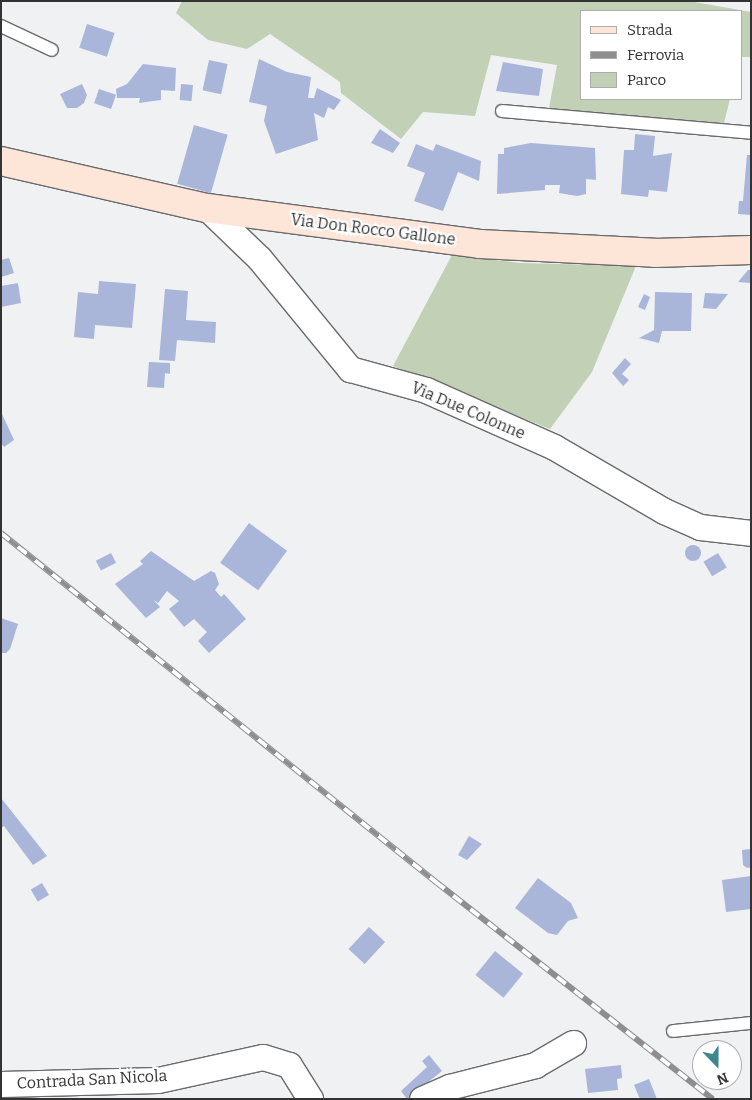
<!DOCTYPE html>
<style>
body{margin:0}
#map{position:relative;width:752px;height:1100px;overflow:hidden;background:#f0f1f3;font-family:Bitter,serif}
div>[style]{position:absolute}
.green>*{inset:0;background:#c2d0b6}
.building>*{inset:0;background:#a9b5d9;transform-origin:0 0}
.round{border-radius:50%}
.roads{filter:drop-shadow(1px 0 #6a6a6c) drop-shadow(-1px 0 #6a6a6c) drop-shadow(0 1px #6a6a6c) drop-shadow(0 -1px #6a6a6c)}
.service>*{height:12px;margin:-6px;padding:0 6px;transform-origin:6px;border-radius:6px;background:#fff}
.minor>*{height:25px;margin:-12.5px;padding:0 12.5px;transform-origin:12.5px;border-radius:12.5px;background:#fff}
.secondary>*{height:28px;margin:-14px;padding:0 14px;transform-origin:14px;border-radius:14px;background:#fde5d8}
.rail>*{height:5.5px;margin-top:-2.75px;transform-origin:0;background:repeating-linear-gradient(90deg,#fff 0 11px,#8e8e90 0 22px);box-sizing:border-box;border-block:1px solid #8e8e90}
span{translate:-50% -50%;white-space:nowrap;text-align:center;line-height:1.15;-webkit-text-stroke:4px #fff;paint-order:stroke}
.street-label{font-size:16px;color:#333334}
.frame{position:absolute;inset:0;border:2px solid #333334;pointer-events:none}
.legend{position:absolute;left:580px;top:10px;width:162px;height:90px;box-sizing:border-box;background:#fff;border:1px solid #adadae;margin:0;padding:6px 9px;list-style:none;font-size:15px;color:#333334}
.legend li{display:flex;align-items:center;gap:10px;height:25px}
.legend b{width:25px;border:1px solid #adadae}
.north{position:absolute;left:692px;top:1040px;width:50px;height:50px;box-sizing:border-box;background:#fff;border:1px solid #adadae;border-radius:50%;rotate:158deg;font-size:14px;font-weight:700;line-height:20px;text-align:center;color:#333334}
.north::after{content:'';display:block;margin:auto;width:18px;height:22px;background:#3f868e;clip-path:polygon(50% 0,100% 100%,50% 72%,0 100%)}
</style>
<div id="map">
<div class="green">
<i style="clip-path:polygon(182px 1px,689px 1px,751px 12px,751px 57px,741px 57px,741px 11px,581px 11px,581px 99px,730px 99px,723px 127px,549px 108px,557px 65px,491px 55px,475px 116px,423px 112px,401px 139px,341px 93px,340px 82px,270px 34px,247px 49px,208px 40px,176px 13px)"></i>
<i style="clip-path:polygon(452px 255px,520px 263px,636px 266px,592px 372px,550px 429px,393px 366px)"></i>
</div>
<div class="building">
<i style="left:87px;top:24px;width:29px;height:25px;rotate:18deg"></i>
<i style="clip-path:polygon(259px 59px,287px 72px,311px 77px,308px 98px,314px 98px,317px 88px,341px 100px,334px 110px,328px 107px,324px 118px,314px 113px,318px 140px,276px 154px,264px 121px,267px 106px,249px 102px)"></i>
<i style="left:209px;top:60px;width:19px;height:31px;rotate:12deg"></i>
<i style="clip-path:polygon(503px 62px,543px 69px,539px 96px,496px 91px)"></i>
<i style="clip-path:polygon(143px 64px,176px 68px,175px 91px,161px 90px,161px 100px,139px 103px,140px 98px,117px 98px,116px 89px,127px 84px)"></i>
<i style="clip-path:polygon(82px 84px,87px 95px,84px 103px,77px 108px,67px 108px,60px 94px)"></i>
<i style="left:181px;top:84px;width:12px;height:16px;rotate:5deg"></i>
<i style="left:99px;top:89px;width:18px;height:15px;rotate:19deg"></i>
<i style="left:194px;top:125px;width:35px;height:61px;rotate:16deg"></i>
<i style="clip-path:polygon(380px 129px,400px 143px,393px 153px,371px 143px)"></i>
<i style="clip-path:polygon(635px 134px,655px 136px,653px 156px,672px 153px,667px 192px,649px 190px,648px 197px,621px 194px,624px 150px,634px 150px)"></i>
<i style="clip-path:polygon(531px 143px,595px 148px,596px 180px,586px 179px,586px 194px,577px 196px,559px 193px,560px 185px,545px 185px,545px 190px,497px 194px,498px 154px,504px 154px,504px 148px)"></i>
<i style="clip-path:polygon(416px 144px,433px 151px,436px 144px,481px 161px,479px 181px,458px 172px,443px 211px,414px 201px,425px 173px,407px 166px)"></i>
<i style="clip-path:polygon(747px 155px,751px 155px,751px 215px,738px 214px,739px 201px,743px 201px)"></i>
<i style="clip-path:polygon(9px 258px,14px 273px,1px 277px,1px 260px)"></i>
<i style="clip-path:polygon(748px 270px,751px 270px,751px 283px,738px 282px)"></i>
<i style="clip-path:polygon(99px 281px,136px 284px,132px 328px,95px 325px,94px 339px,74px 337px,78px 292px,98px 294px)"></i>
<i style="clip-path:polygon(18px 283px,21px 303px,1px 307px,1px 286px)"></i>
<i style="clip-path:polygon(165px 289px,188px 291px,186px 320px,216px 322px,215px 343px,177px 340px,175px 361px,159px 360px)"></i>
<i style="clip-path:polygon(655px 292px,692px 293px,691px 331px,662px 331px,659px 343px,639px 338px,654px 330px)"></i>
<i style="clip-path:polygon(705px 293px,728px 294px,716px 309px,703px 308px)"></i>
<i style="clip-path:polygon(644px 294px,650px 297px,645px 310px,638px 307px)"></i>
<i style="clip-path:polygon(625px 358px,631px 364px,622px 374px,629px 380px,623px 386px,612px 373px)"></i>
<i style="clip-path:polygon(149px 362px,170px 363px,170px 374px,165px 373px,164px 388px,147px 387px)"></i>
<i style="clip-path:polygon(1px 412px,14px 440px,4px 447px,1px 443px)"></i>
<i style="left:249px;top:523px;width:47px;height:49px;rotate:36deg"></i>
<i class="round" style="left:685px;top:545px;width:16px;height:16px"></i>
<i style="clip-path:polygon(151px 551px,194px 581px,211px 571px,215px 573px,219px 584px,215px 590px,221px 597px,224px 594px,246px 619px,209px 653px,198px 641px,207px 632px,194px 619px,184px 627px,169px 609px,179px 601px,167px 591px,158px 603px,153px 599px,160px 607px,146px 618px,115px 584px,143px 564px,140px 561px)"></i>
<i style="left:111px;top:553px;width:11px;height:17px;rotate:63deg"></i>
<i style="left:718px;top:553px;width:17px;height:17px;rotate:59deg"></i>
<i style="clip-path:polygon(1px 618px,18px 624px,10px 649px,6px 653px,1px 653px)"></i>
<i style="clip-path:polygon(1px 798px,47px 856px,33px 865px,4px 826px,1px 828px)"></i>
<i style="clip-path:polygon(469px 836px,482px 844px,467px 860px,458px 855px)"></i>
<i style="clip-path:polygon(751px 849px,751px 867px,747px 868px,743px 865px,742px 850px)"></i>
<i style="clip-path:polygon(751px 876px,751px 909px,726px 912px,722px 880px)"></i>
<i style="clip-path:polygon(538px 878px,571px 903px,578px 918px,568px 921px,557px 935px,548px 933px,515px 908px)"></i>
<i style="left:42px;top:883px;width:14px;height:13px;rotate:60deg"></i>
<i style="left:369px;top:927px;width:22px;height:30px;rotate:43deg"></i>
<i style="left:495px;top:951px;width:36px;height:31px;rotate:39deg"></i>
<i style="clip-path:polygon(429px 1055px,442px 1071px,407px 1099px,401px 1091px,427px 1067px,422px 1061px)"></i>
<i style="clip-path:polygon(621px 1065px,622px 1078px,617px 1079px,618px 1090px,588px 1093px,585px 1069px)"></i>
<i style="clip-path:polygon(649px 1079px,657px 1099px,640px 1099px,634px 1085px)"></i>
</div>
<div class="roads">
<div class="service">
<i style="left:1px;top:26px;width:56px;rotate:25.2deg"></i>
<i style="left:502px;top:111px;width:250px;rotate:5deg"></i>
<i style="left:673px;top:1031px;width:78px;rotate:-5.9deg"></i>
</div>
<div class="minor">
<i style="left:207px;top:208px;width:72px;rotate:43.9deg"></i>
<i style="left:259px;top:258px;width:144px;rotate:50.7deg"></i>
<i style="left:350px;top:369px;width:79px;rotate:15.4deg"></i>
<i style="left:426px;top:390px;width:140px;rotate:24deg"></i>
<i style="left:554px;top:447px;width:127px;rotate:30.2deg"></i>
<i style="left:664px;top:511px;width:39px;rotate:24deg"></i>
<i style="left:700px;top:527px;width:51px;rotate:6.7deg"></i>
<i style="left:1px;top:1084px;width:157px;rotate:-1.5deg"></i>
<i style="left:158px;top:1080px;width:107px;rotate:-12.4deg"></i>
<i style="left:263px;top:1057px;width:27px;rotate:17deg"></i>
<i style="left:289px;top:1065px;width:40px;rotate:58deg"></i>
<i style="left:422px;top:1099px;width:30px;rotate:-24deg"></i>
<i style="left:449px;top:1087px;width:89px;rotate:-14.3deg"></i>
<i style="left:535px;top:1065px;width:44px;rotate:-30.1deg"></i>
</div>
<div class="secondary">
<i style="left:1px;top:161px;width:211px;rotate:12.9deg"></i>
<i style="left:207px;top:208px;width:275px;rotate:7.5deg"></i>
<i style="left:480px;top:244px;width:175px;rotate:2.9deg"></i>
<i style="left:655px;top:253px;width:96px;rotate:-1.8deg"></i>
</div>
</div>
<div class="rail">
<i style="left:1px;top:533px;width:558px;rotate:38.74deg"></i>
<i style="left:436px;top:882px;width:352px;rotate:38.1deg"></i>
</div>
<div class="street-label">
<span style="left:373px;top:230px;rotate:7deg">Via Don Rocco Gallone</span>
<span style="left:468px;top:411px;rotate:23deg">Via Due Colonne</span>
<span style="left:92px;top:1080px;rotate:-3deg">Contrada San Nicola</span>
</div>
<div class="frame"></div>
<ul class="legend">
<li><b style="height:6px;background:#fde5d8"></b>Strada</li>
<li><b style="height:6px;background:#8e8e90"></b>Ferrovia</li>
<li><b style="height:14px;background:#c2d0b6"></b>Parco</li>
</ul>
<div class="north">N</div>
</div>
